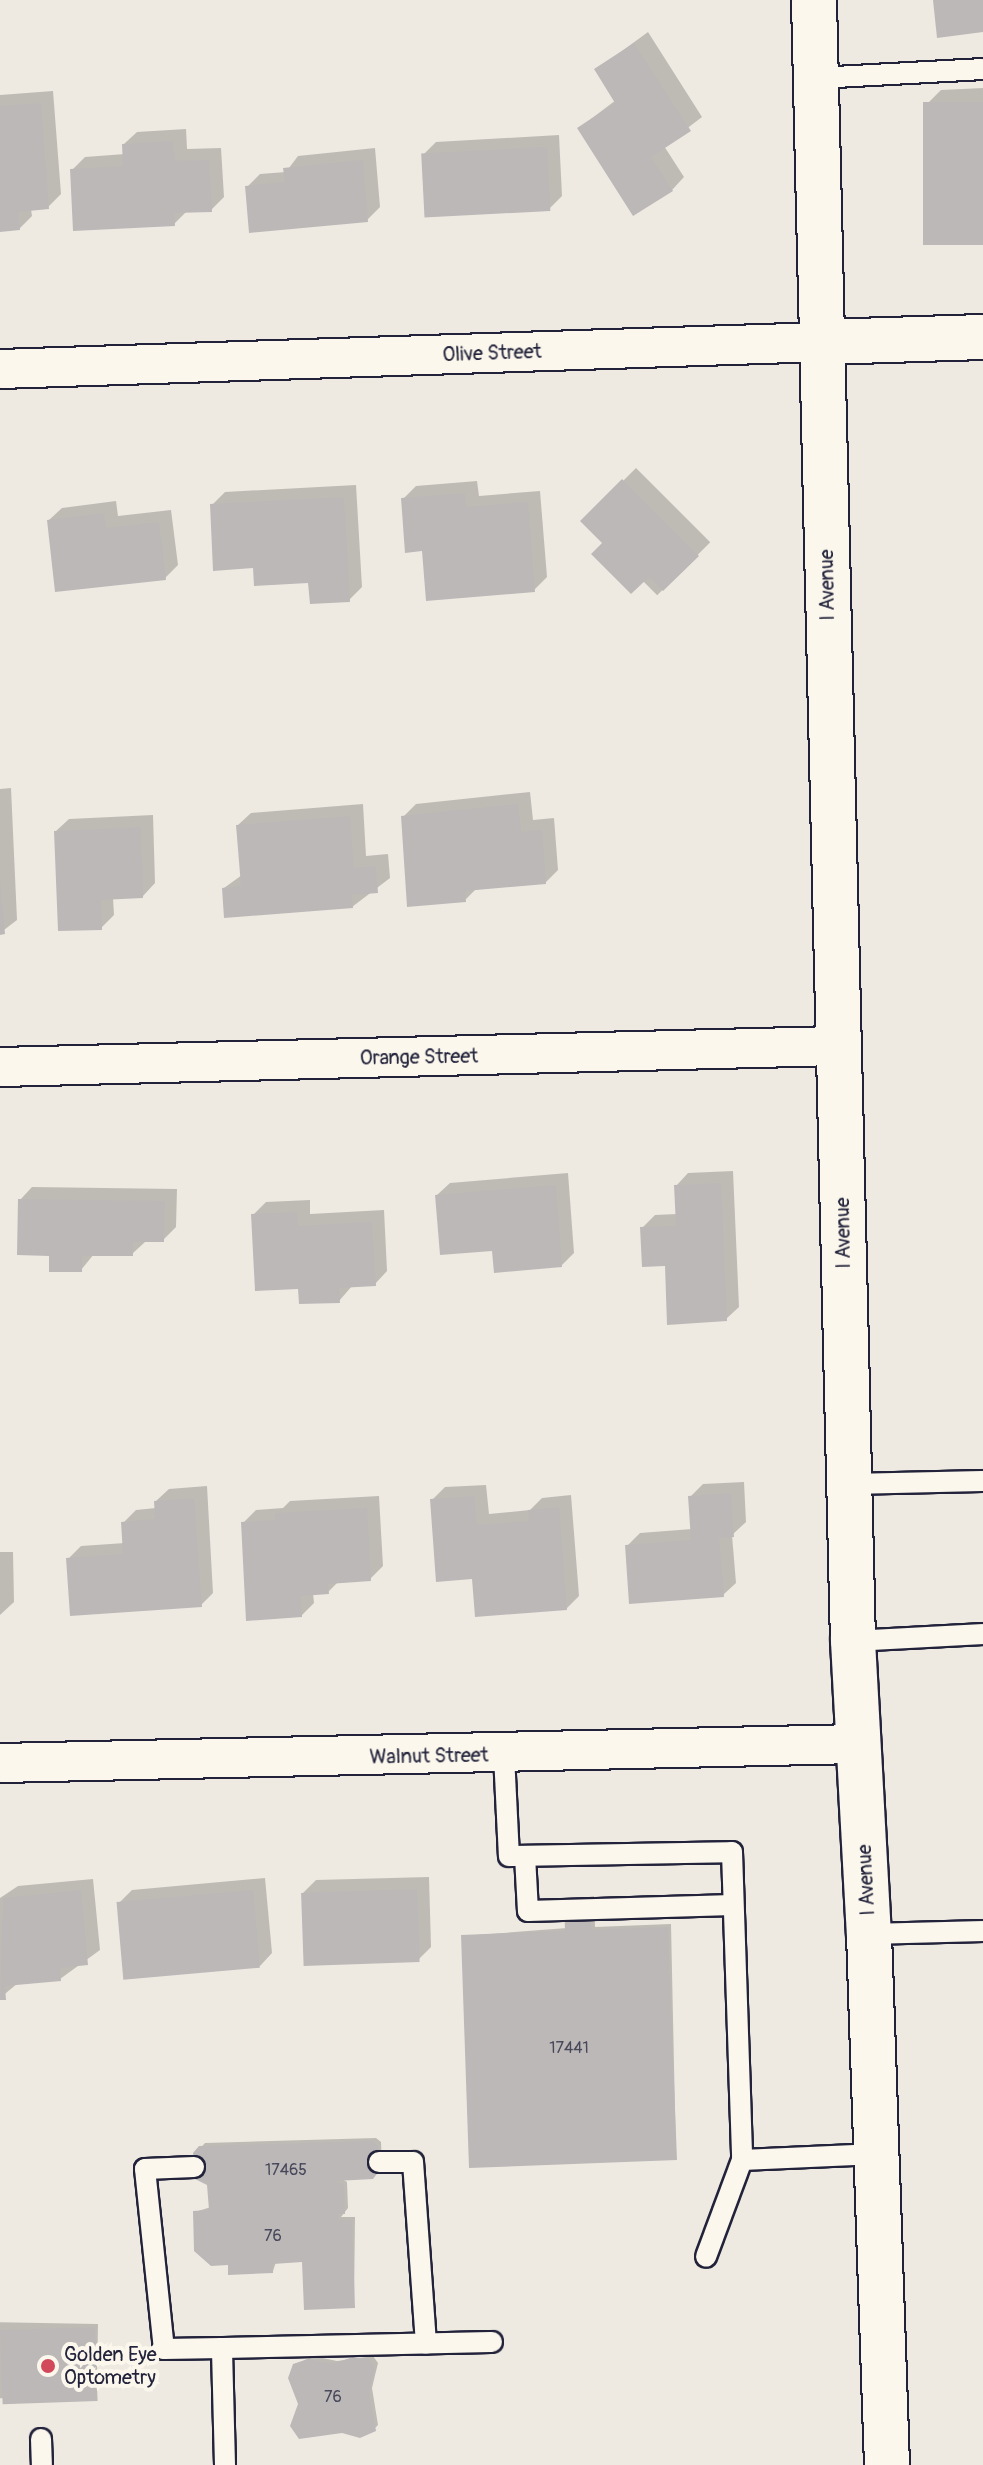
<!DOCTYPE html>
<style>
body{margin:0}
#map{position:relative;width:983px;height:2465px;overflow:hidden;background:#eeeae2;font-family:Pangolin,sans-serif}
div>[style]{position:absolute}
.shadow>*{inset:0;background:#0003;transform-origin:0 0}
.building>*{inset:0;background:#bcb8b8;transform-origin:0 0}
.roads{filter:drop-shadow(2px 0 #22223b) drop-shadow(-2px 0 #22223b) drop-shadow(0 2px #22223b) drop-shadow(0 -2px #22223b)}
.lane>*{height:20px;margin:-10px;padding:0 10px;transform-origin:10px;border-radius:10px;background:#fbf7ec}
.street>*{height:38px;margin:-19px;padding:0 19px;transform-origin:19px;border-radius:19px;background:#fbf7ec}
.secondary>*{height:44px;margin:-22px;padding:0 22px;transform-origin:22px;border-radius:22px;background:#fbf7ec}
.dots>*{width:22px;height:22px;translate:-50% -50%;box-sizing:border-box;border:4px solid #fbf7ec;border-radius:50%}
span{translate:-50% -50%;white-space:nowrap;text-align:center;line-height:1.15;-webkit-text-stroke:8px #fbf7ec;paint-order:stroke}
.number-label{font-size:16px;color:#48485a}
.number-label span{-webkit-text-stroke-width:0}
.street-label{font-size:20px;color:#22223b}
.poi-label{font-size:20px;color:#22223b}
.left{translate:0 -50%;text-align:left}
</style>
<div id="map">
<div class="shadow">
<i style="clip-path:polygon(648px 32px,702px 117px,664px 146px,684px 177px,672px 190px,579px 128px,616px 100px,596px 70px)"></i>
<i style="clip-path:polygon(983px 88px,983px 243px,925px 106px,941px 90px)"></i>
<i style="clip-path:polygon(53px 91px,61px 194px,48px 207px,31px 209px,32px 216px,19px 229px,0 230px,0 95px)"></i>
<i style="clip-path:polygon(186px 129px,187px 149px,221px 148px,224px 197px,211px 210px,187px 211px,174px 224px,73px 169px,85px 157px,125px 154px,124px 144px,137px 132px)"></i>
<i style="clip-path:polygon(559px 135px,562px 196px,549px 209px,423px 155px,436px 142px)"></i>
<i style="clip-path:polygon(375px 148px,380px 207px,367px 220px,247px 187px,260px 174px,286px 172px,298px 156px)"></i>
<i style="left:636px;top:468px;width:105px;height:75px;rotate:45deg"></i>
<i style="clip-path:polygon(477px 481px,479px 496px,540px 491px,547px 577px,534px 590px,424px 549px,403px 499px,416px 486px)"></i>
<i style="clip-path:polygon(356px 485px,362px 587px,349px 600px,310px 581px,255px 566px,212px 505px,225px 492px)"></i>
<i style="clip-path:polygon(116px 501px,118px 516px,171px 510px,178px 565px,165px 578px,49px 520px,62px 508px)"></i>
<i style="clip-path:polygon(11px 788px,17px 920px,0 933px,0 789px)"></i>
<i style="clip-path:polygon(530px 792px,533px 820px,554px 818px,558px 870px,546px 882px,477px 888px,465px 900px,403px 817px,416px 804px)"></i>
<i style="clip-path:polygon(363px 804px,366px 856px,388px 854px,390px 878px,352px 907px,224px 888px,242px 875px,238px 825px,251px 813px)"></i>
<i style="clip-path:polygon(153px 815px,155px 883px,143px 896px,113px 898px,114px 915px,101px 928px,56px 831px,69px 819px)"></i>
<i style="clip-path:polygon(733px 1171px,739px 1307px,726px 1319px,667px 1264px,642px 1228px,655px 1215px,677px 1214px,676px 1186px,688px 1173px)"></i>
<i style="clip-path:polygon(568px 1173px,574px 1253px,562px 1265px,493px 1249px,437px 1195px,450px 1183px)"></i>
<i style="clip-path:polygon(32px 1187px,177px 1189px,176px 1227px,163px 1240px,145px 1242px,132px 1254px,94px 1254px,81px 1270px,51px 1254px,20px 1200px)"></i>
<i style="clip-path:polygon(310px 1200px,310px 1214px,384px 1210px,387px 1271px,375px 1284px,352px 1286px,339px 1301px,253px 1215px,266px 1202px)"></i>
<i style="clip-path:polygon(744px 1482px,746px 1522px,732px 1535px,736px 1583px,723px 1595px,627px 1546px,640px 1533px,692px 1529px,690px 1497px,703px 1484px)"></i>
<i style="clip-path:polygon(486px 1485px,489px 1514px,530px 1510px,542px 1498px,571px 1495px,579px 1596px,566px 1609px,474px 1577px,432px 1500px,445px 1487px)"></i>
<i style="clip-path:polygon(207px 1486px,213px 1593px,201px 1605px,68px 1559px,81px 1546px,125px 1543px,123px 1523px,136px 1510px,156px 1508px,156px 1501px,169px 1489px)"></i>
<i style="clip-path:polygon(379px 1496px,383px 1566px,370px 1579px,339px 1581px,328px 1592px,313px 1593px,314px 1603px,301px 1616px,243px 1523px,256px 1510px,283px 1508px,290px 1501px)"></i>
<i style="clip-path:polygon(0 1552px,13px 1552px,14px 1602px,0 1615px)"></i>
<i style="clip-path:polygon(429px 1877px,431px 1947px,418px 1960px,303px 1893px,316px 1880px)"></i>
<i style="clip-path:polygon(265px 1878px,272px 1953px,260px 1966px,119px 1903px,132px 1890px)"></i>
<i style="clip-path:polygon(93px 1879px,100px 1950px,60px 1979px,18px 1983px,0 1998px,0 1898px,18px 1886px)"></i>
<i style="clip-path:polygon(594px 1896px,595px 1927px,671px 1924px,676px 2158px,463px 1936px,567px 1928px,566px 1901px)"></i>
<i style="clip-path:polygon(376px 2138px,381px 2142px,382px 2166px,342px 2179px,347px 2182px,348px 2208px,341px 2217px,355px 2217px,354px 2306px,304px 2259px,276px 2262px,273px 2271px,230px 2262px,195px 2212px,211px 2207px,209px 2184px,195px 2154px,205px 2143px)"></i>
<i style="left:98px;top:2324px;width:76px;height:98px;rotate:91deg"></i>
<i style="clip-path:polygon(313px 2356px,337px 2361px,373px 2356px,378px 2363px,372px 2388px,378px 2425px,374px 2429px,300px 2404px,295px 2365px)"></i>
</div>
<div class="building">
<i style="clip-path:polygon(933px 0,983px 0,983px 32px,937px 38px)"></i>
<i style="clip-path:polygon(634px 43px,691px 131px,651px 157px,673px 191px,633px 216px,577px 128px,615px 103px,594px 69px)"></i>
<i style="left:983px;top:102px;width:143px;height:60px;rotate:90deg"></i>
<i style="clip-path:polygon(41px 103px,49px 209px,18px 212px,20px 230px,0 232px,0 106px)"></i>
<i style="clip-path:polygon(173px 141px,175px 161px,209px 160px,212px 212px,174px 213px,175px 226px,73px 231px,70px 169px,123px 166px,122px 144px)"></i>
<i style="left:547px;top:147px;width:64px;height:126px;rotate:87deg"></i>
<i style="clip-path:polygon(363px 160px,368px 222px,249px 233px,245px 186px,285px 182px,283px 168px)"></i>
<i style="clip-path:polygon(622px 479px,699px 556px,663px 591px,649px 577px,631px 594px,591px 554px,602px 543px,580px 521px)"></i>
<i style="clip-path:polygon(465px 493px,466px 507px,528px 502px,535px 592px,426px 601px,422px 551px,405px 553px,401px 498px)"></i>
<i style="clip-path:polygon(344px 497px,350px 602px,310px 604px,308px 583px,254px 586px,253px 568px,213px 571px,210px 504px)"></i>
<i style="clip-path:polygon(104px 513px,106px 528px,159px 522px,166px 580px,55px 592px,47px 520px)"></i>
<i style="clip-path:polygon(518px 804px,521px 832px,542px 830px,546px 884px,465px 891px,466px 902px,407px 907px,401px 816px)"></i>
<i style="clip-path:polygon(350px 816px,354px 868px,376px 866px,378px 893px,352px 895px,353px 908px,224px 918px,222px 888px,241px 886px,236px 825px)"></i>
<i style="clip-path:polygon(141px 827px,143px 898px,101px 900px,102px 930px,58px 931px,54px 831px)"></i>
<i style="clip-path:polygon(0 880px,5px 934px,0 935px)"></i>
<i style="clip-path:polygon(721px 1183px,727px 1321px,667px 1325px,665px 1266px,642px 1267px,640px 1227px,676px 1226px,674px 1185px)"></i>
<i style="clip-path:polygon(556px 1185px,562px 1267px,494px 1273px,492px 1251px,440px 1255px,435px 1195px)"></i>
<i style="clip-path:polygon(18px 1199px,165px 1201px,164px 1242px,133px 1242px,133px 1256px,82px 1256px,82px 1272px,49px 1272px,49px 1256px,17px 1255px)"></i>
<i style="clip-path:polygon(297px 1212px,298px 1226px,372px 1222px,376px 1286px,339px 1288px,340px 1303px,299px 1304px,298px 1289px,255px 1291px,251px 1214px)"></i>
<i style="clip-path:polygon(731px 1493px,734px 1537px,719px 1538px,724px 1597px,629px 1604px,625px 1545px,691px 1540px,688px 1496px)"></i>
<i style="clip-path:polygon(474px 1496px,477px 1525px,529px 1521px,528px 1510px,559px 1507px,567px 1610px,475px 1617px,472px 1579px,436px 1582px,430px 1499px)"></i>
<i style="clip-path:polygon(194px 1498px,202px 1607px,70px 1616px,66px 1558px,123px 1554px,121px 1522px,155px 1519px,154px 1501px)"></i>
<i style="clip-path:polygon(367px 1508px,371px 1581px,328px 1584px,329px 1594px,301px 1596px,302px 1617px,246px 1621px,241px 1522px,275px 1520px,275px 1513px)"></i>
<i style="left:417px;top:1889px;width:73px;height:116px;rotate:88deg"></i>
<i style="clip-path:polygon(81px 1890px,88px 1965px,60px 1968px,61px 1981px,5px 1986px,6px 2000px,0 2000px,3px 1898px)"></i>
<i style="left:253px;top:1890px;width:78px;height:137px;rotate:85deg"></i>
<i style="clip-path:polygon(591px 1899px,591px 1930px,668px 1927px,677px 2160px,469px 2168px,461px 1935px,565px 1931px,564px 1900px)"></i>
<i style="clip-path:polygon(372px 2141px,378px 2146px,379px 2171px,373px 2179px,336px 2181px,344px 2186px,345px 2214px,338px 2214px,338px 2220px,352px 2220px,355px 2308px,304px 2310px,302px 2262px,273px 2264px,273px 2273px,228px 2275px,228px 2265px,211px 2266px,194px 2251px,193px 2211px,209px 2210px,207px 2185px,195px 2179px,193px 2153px,199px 2146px)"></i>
<i style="left:95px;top:2327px;width:74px;height:95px;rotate:88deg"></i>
<i style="clip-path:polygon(353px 2357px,369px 2359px,375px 2368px,369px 2393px,376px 2431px,360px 2438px,342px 2433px,299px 2439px,290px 2426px,298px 2404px,288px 2378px,293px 2364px,308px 2359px,332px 2364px)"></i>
</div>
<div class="roads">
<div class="lane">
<i style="left:817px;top:78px;width:166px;rotate:-3.1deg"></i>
<i style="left:849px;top:1484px;width:134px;rotate:-1.3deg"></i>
<i style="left:853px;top:1641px;width:130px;rotate:-3.1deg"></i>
<i style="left:504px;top:1755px;width:101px;rotate:87.2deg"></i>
<i style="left:509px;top:1856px;width:223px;rotate:-1deg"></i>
<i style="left:732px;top:1852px;width:308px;rotate:88.1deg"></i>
<i style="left:742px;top:2160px;width:103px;rotate:110.4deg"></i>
<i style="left:525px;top:1856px;width:55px;rotate:86.9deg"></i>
<i style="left:528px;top:1911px;width:205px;rotate:-1.7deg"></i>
<i style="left:869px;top:1934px;width:114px;rotate:-1.5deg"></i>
<i style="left:742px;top:2160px;width:135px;rotate:-2.5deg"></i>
<i style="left:379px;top:2162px;width:34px"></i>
<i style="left:413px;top:2162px;width:182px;rotate:85.9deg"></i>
<i style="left:194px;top:2167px;width:49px;rotate:177.7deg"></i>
<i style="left:145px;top:2169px;width:181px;rotate:84deg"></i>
<i style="left:164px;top:2349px;width:58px;rotate:-1deg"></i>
<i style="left:41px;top:2439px;width:26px;rotate:88deg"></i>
<i style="left:225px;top:2465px;width:117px;rotate:-91.5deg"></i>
<i style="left:222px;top:2348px;width:270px;rotate:-1.3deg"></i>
</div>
<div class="street">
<i style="left:0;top:369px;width:824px;rotate:-1.88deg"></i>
<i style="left:0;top:1067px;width:838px;rotate:-1.44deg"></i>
<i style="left:0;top:1763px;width:858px;rotate:-1.27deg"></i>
</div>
<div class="secondary">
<i style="left:814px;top:0;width:1641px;rotate:88.64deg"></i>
<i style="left:853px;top:1641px;width:293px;rotate:86.9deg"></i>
<i style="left:869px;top:1934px;width:531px;rotate:88.06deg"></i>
<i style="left:824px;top:342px;width:159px;rotate:-1.8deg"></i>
</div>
</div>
<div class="dots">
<i style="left:48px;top:2366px;background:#d1495b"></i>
</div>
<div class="number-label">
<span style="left:569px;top:2048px">17441</span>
<span style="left:286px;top:2170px">17465</span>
<span style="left:273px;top:2236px">76</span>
<span style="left:333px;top:2397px">76</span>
</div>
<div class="street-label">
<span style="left:492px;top:353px;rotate:-2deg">Olive Street</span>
<span style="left:827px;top:585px;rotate:-91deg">I Avenue</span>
<span style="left:419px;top:1057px;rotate:-1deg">Orange Street</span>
<span style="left:843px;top:1233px;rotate:-91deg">I Avenue</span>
<span style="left:429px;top:1756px;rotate:-1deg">Walnut Street</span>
<span style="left:866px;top:1880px;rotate:-93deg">I Avenue</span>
</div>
<div class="poi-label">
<span class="left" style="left:64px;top:2366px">Golden Eye<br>Optometry</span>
</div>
</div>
